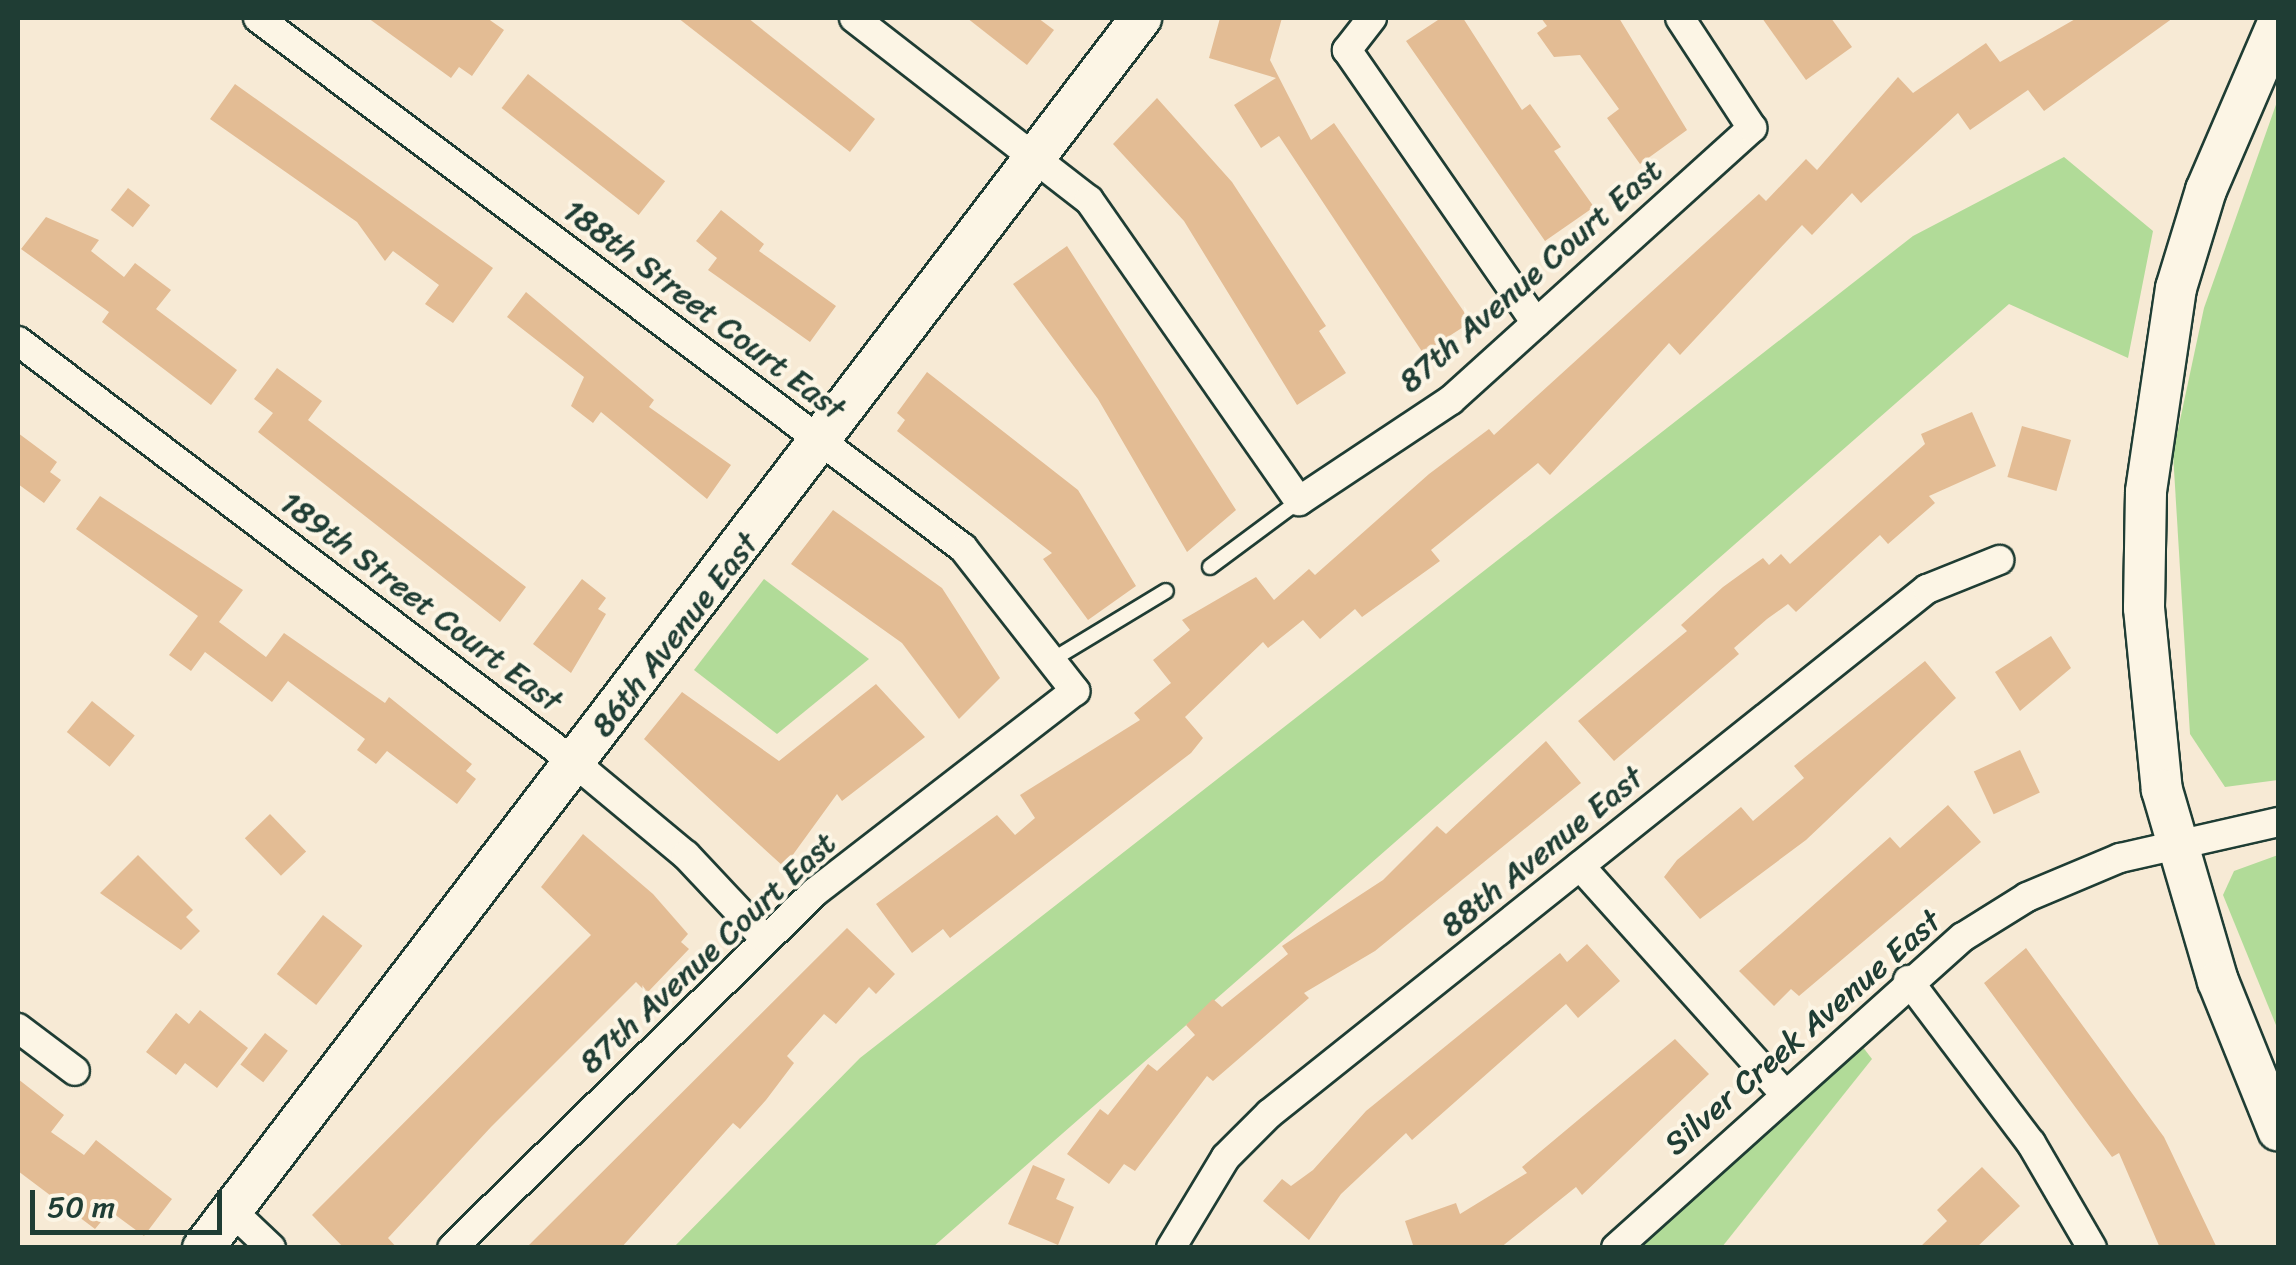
<!DOCTYPE html>
<style>
body{margin:0}
#map{position:relative;width:2296px;height:1265px;overflow:hidden;background:#f7ead5;font-family:Sriracha,sans-serif}
div>[style]{position:absolute}
.green>*{inset:0;background:#b1db98}
.building>*{inset:0;background:#e3bc94;transform-origin:0 0}
.roads{filter:drop-shadow(2px 0 #1f3d34) drop-shadow(-2px 0 #1f3d34) drop-shadow(0 2px #1f3d34) drop-shadow(0 -2px #1f3d34)}
.lane>*{height:14px;margin:-7px;padding:0 7px;transform-origin:7px;border-radius:7px;background:#fcf5e5}
.street>*{height:28px;margin:-14px;padding:0 14px;transform-origin:14px;border-radius:14px;background:#fcf5e5}
.secondary>*{height:40px;margin:-20px;padding:0 20px;transform-origin:20px;border-radius:20px;background:#fcf5e5}
span{translate:-50% -50%;white-space:nowrap;text-align:center;line-height:1.15;-webkit-text-stroke:8px #fcf5e5;paint-order:stroke}
.street-label{font-size:32px;color:#1f3d34}
.frame{position:absolute;inset:0;border:20px solid #1f3d34;pointer-events:none}
.scale{position:absolute;left:30px;top:1190px;width:192px;height:45px;box-sizing:border-box;border:5px solid #1f3d34;border-top:0;padding-left:12px;font-size:30px;line-height:35px;white-space:nowrap;color:#1f3d34;-webkit-text-stroke:8px #fcf5e5;paint-order:stroke}
</style>
<div id="map">
<div class="green">
<i style="clip-path:polygon(2278px 99px,2278px 780px,2225px 787px,2190px 734px,2173px 453px,2204px 308px)"></i>
<i style="clip-path:polygon(2064px 157px,2153px 231px,2128px 358px,2009px 304px,933px 1247px,673px 1248px,860px 1058px,1913px 236px)"></i>
<i style="clip-path:polygon(764px 579px,869px 659px,777px 734px,694px 670px)"></i>
<i style="clip-path:polygon(2278px 855px,2278px 1030px,2223px 895px,2234px 871px)"></i>
<i style="clip-path:polygon(1859px 1042px,1872px 1059px,1722px 1247px,1636px 1248px)"></i>
</div>
<div class="building">
<i style="clip-path:polygon(368px 18px,487px 18px,504px 30px,472px 76px,459px 67px,451px 78px)"></i>
<i style="clip-path:polygon(678px 18px,748px 18px,875px 119px,850px 152px)"></i>
<i style="clip-path:polygon(967px 18px,1038px 18px,1054px 30px,1027px 65px)"></i>
<i style="clip-path:polygon(1220px 18px,1282px 18px,1270px 60px,1311px 140px,1334px 123px,1471px 322px,1423px 353px,1279px 136px,1261px 148px,1234px 105px,1276px 78px,1209px 58px)"></i>
<i style="clip-path:polygon(1441px 18px,1463px 18px,1522px 110px,1530px 104px,1561px 147px,1554px 151px,1594px 207px,1545px 241px,1406px 41px)"></i>
<i style="clip-path:polygon(1541px 18px,1619px 18px,1687px 130px,1640px 164px,1607px 118px,1619px 109px,1580px 55px,1554px 57px,1537px 33px,1547px 26px)"></i>
<i style="clip-path:polygon(1762px 18px,1831px 18px,1852px 47px,1806px 80px)"></i>
<i style="clip-path:polygon(2077px 18px,2173px 18px,2044px 111px,2028px 90px,1970px 130px,1958px 113px,1861px 203px,1852px 193px,1812px 235px,1802px 225px,1680px 355px,1669px 343px,1550px 475px,1538px 463px,1431px 550px,1440px 561px,1362px 617px,1355px 609px,1320px 639px,1303px 620px,1268px 648px,1263px 642px,1185px 717px,1203px 738px,1191px 753px,950px 938px,943px 929px,912px 953px,876px 904px,997px 815px,1015px 835px,1035px 818px,1020px 795px,1140px 720px,1134px 713px,1171px 683px,1153px 660px,1190px 630px,1182px 620px,1256px 577px,1274px 600px,1309px 569px,1315px 575px,1429px 474px,1489px 429px,1494px 435px,1759px 194px,1766px 201px,1806px 159px,1817px 170px,1898px 77px,1913px 93px,1986px 43px,2000px 62px)"></i>
<i style="left:528px;top:74px;width:174px;height:43px;rotate:38deg"></i>
<i style="clip-path:polygon(235px 84px,493px 268px,453px 323px,425px 304px,439px 285px,393px 251px,385px 261px,357px 222px,210px 119px)"></i>
<i style="clip-path:polygon(1157px 98px,1232px 182px,1326px 326px,1319px 331px,1346px 373px,1297px 405px,1184px 221px,1113px 144px)"></i>
<i style="left:128px;top:188px;width:28px;height:28px;rotate:38deg"></i>
<i style="clip-path:polygon(721px 210px,764px 244px,759px 251px,836px 306px,810px 342px,708px 270px,717px 258px,696px 241px)"></i>
<i style="clip-path:polygon(46px 217px,99px 240px,91px 251px,124px 277px,135px 263px,171px 290px,156px 309px,237px 370px,211px 405px,102px 322px,109px 312px,21px 249px)"></i>
<i style="clip-path:polygon(1067px 246px,1236px 510px,1187px 552px,1098px 399px,1013px 284px)"></i>
<i style="clip-path:polygon(526px 292px,654px 400px,649px 407px,731px 465px,707px 499px,601px 412px,593px 423px,571px 406px,584px 377px,507px 317px)"></i>
<i style="clip-path:polygon(277px 368px,322px 401px,308px 420px,526px 587px,500px 622px,258px 432px,273px 413px,254px 399px)"></i>
<i style="clip-path:polygon(927px 372px,1078px 490px,1136px 586px,1088px 620px,1043px 559px,1052px 553px,897px 431px,905px 420px,897px 413px)"></i>
<i style="clip-path:polygon(1972px 412px,1996px 466px,1929px 496px,1935px 503px,1888px 544px,1880px 535px,1796px 612px,1788px 604px,1767px 619px,1734px 648px,1739px 654px,1614px 761px,1578px 721px,1687px 631px,1681px 625px,1723px 587px,1763px 558px,1769px 565px,1781px 554px,1790px 564px,1925px 444px,1921px 434px)"></i>
<i style="left:2022px;top:426px;width:51px;height:53px;rotate:16deg"></i>
<i style="clip-path:polygon(18px 433px,57px 462px,50px 472px,61px 480px,44px 503px,18px 484px)"></i>
<i style="clip-path:polygon(100px 496px,243px 590px,219px 622px,266px 657px,284px 633px,385px 703px,389px 697px,472px 764px,466px 771px,476px 779px,457px 804px,387px 751px,376px 764px,357px 750px,365px 739px,288px 681px,272px 702px,205px 652px,191px 671px,169px 655px,198px 616px,76px 529px)"></i>
<i style="clip-path:polygon(833px 510px,942px 588px,1000px 678px,959px 719px,902px 643px,791px 564px)"></i>
<i style="clip-path:polygon(582px 579px,606px 598px,598px 609px,606px 614px,571px 673px,533px 644px)"></i>
<i style="clip-path:polygon(2051px 636px,2071px 668px,2020px 711px,1995px 672px)"></i>
<i style="clip-path:polygon(1925px 661px,1956px 698px,1806px 840px,1700px 919px,1664px 877px,1677px 860px,1741px 807px,1753px 821px,1804px 778px,1794px 766px)"></i>
<i style="clip-path:polygon(876px 684px,925px 737px,842px 801px,837px 794px,784px 867px,644px 739px,682px 692px,779px 761px)"></i>
<i style="left:92px;top:701px;width:55px;height:40px;rotate:39deg"></i>
<i style="clip-path:polygon(1546px 741px,1581px 783px,1375px 951px,1304px 993px,1309px 998px,1213px 1081px,1207px 1076px,1135px 1171px,1124px 1164px,1109px 1184px,1067px 1154px,1100px 1109px,1108px 1115px,1148px 1064px,1157px 1071px,1195px 1035px,1186px 1025px,1213px 999px,1222px 1007px,1288px 954px,1282px 946px,1383px 880px,1437px 826px,1446px 834px)"></i>
<i style="left:2020px;top:750px;width:47px;height:51px;rotate:65deg"></i>
<i style="clip-path:polygon(1948px 805px,1981px 842px,1799px 996px,1791px 989px,1774px 1006px,1739px 971px,1890px 837px,1900px 848px)"></i>
<i style="left:270px;top:814px;width:52px;height:35px;rotate:46deg"></i>
<i style="clip-path:polygon(583px 834px,653px 894px,688px 934px,681px 942px,689px 949px,647px 993px,636px 982px,491px 1127px,388px 1238px,397px 1248px,344px 1248px,312px 1215px,591px 935px,541px 887px)"></i>
<i style="clip-path:polygon(138px 855px,193px 910px,186px 917px,200px 931px,181px 950px,100px 893px)"></i>
<i style="left:323px;top:915px;width:50px;height:75px;rotate:38deg"></i>
<i style="clip-path:polygon(847px 928px,895px 974px,876px 994px,869px 987px,836px 1024px,824px 1014px,787px 1056px,794px 1063px,766px 1100px,740px 1129px,733px 1123px,621px 1248px,526px 1248px)"></i>
<i style="clip-path:polygon(1587px 944px,1620px 981px,1578px 1018px,1566px 1004px,1412px 1140px,1406px 1133px,1341px 1194px,1309px 1240px,1263px 1201px,1282px 1179px,1291px 1186px,1313px 1170px,1366px 1111px,1560px 953px,1567px 962px)"></i>
<i style="clip-path:polygon(2026px 948px,2164px 1137px,2217px 1248px,2160px 1248px,2119px 1153px,2112px 1157px,1984px 983px)"></i>
<i style="clip-path:polygon(200px 1010px,248px 1048px,217px 1088px,185px 1063px,176px 1075px,146px 1052px,176px 1013px,189px 1024px)"></i>
<i style="left:265px;top:1033px;width:29px;height:40px;rotate:38deg"></i>
<i style="clip-path:polygon(1675px 1039px,1709px 1074px,1582px 1195px,1576px 1187px,1500px 1248px,1414px 1248px,1405px 1221px,1456px 1203px,1460px 1214px,1527px 1173px,1522px 1167px)"></i>
<i style="clip-path:polygon(18px 1079px,64px 1115px,51px 1132px,84px 1155px,96px 1140px,172px 1199px,144px 1236px,110px 1211px,95px 1229px,18px 1171px)"></i>
<i style="clip-path:polygon(1033px 1165px,1065px 1179px,1056px 1199px,1074px 1207px,1058px 1245px,1008px 1224px)"></i>
<i style="clip-path:polygon(1982px 1167px,2020px 1206px,1976px 1248px,1919px 1248px,1947px 1221px,1937px 1210px)"></i>
</div>
<div class="roads">
<div class="lane">
<i style="left:1210px;top:567px;width:111px;rotate:-36.6deg"></i>
<i style="left:1052px;top:660px;width:133px;rotate:-31.2deg"></i>
</div>
<div class="street">
<i style="left:258px;top:18px;width:882px;rotate:36.93deg"></i>
<i style="left:963px;top:548px;width:182px;rotate:51.9deg"></i>
<i style="left:1075px;top:691px;width:329px;rotate:142.3deg"></i>
<i style="left:815px;top:892px;width:508px;rotate:135.56deg"></i>
<i style="left:854px;top:18px;width:297px;rotate:37.8deg"></i>
<i style="left:1089px;top:200px;width:367px;rotate:55.1deg"></i>
<i style="left:1299px;top:501px;width:182px;rotate:-33.6deg"></i>
<i style="left:1451px;top:400px;width:406px;rotate:-42.1deg"></i>
<i style="left:1752px;top:128px;width:131px;rotate:-123.2deg"></i>
<i style="left:1372px;top:18px;width:41px;rotate:128deg"></i>
<i style="left:1347px;top:50px;width:332px;rotate:55.3deg"></i>
<i style="left:18px;top:341px;width:699px;rotate:37.15deg"></i>
<i style="left:575px;top:763px;width:144px;rotate:39.7deg"></i>
<i style="left:686px;top:855px;width:115px;rotate:46.8deg"></i>
<i style="left:1580px;top:866px;width:305px;rotate:48.1deg"></i>
<i style="left:1908px;top:980px;width:204px;rotate:53deg"></i>
<i style="left:2031px;top:1143px;width:121px;rotate:59.8deg"></i>
<i style="left:18px;top:1028px;width:71px;rotate:37deg"></i>
<i style="left:231px;top:1210px;width:55px;rotate:43.5deg"></i>
<i style="left:1171px;top:1248px;width:106px;rotate:-58.9deg"></i>
<i style="left:1226px;top:1157px;width:61px;rotate:-45deg"></i>
<i style="left:1269px;top:1114px;width:842px;rotate:-38.59deg"></i>
<i style="left:1927px;top:589px;width:78px;rotate:-21.9deg"></i>
<i style="left:1616px;top:1248px;width:466px;rotate:-41.9deg"></i>
<i style="left:1963px;top:937px;width:75px;rotate:-32deg"></i>
<i style="left:2027px;top:897px;width:101px;rotate:-22.8deg"></i>
<i style="left:2120px;top:858px;width:162px;rotate:-12.8deg"></i>
</div>
<div class="secondary">
<i style="left:2278px;top:23px;width:182px;rotate:113.3deg"></i>
<i style="left:2206px;top:190px;width:102px;rotate:107deg"></i>
<i style="left:2176px;top:288px;width:206px;rotate:98.4deg"></i>
<i style="left:2146px;top:492px;width:116px;rotate:91deg"></i>
<i style="left:2144px;top:608px;width:183px;rotate:84.4deg"></i>
<i style="left:2162px;top:790px;width:199px;rotate:73.7deg"></i>
<i style="left:2218px;top:981px;width:161px;rotate:68.1deg"></i>
<i style="left:203px;top:1248px;width:1547px;rotate:-52.67deg"></i>
</div>
</div>
<div class="street-label">
<span style="left:1531px;top:276px;rotate:-41deg">87th Avenue Court East</span>
<span style="left:704px;top:310px;rotate:37deg">188th Street Court East</span>
<span style="left:421px;top:602px;rotate:37deg">189th Street Court East</span>
<span style="left:675px;top:635px;rotate:-52deg">86th Avenue East</span>
<span style="left:1542px;top:852px;rotate:-39deg">88th Avenue East</span>
<span style="left:708px;top:953px;rotate:-43deg">87th Avenue Court East</span>
<span style="left:1803px;top:1033px;rotate:-41deg">Silver Creek Avenue East</span>
</div>
<div class="frame"></div>
<div class="scale">50 m</div>
</div>
